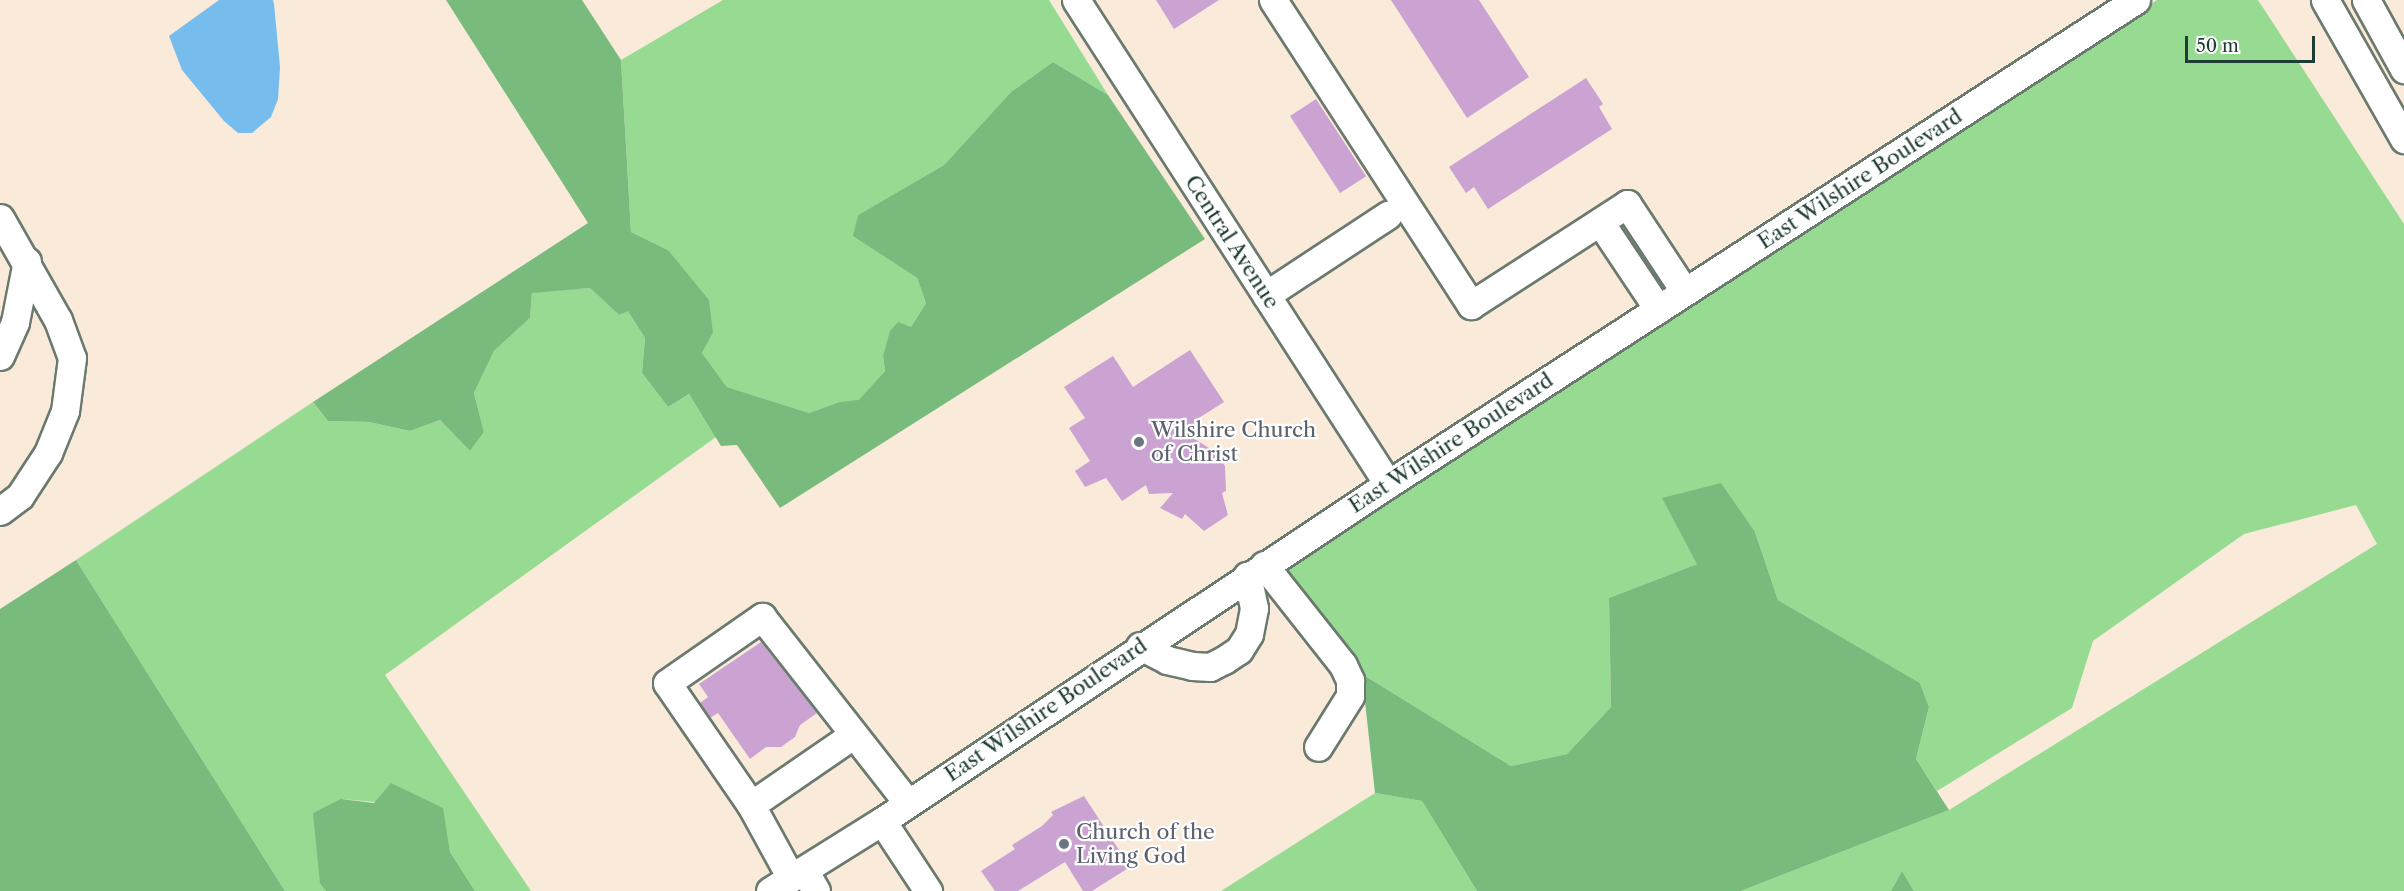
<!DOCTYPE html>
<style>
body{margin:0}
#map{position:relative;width:2404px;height:891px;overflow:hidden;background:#f9eada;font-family:"Libre Caslon Text",serif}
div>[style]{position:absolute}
.green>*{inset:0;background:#97db93}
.forest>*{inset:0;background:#79bb7d}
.water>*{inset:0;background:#76bdee}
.building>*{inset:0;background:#cba3d2;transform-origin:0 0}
.roads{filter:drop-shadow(2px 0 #6b7a6e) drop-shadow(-2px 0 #6b7a6e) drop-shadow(0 2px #6b7a6e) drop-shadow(0 -2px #6b7a6e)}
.minor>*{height:27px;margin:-13.5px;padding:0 13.5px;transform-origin:13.5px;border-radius:13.5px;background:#fff}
.dots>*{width:16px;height:16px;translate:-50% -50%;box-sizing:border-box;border:3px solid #fff;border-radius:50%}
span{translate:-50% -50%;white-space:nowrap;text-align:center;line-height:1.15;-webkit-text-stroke:4.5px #fff;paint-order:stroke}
.street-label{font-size:21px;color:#1f3d34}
.worship-label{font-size:21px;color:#5b616d}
.left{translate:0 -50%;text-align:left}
.scale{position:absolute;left:2185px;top:36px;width:130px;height:27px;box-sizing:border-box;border:3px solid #1f3d34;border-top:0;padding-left:8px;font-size:18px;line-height:21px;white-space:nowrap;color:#1f3d34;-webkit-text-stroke:4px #fff;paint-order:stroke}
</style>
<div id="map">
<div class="green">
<i style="clip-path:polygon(723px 0,1049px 0,1108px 95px,1053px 62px,1011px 92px,944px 165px,858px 215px,854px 236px,917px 278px,926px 303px,911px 327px,883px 356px,885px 371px,859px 401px,839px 402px,809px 413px,727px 387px,702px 353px,713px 333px,668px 250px,631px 232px,621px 60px)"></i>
<i style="clip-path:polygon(2157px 0,2258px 0,2404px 224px,2404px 891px,1914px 891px,1902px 871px,1891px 891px,1741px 891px,1949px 810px,2377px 544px,2356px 505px,2244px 534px,2093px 641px,2072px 708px,1937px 791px,1916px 759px,1929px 707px,1920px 683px,1778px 600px,1755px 532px,1697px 564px,1609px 598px,1611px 707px,1567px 754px,1511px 766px,1362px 674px,1287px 570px,1395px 492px)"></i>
<i style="clip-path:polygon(590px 288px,619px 315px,628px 310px,645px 338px,642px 373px,668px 407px,689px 394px,716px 437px,385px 675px,531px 891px,475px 891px,450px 852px,442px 808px,341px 799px,320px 884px,326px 891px,285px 891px,76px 560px,313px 402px,328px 421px,369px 422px,410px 431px,440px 420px,470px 451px,484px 432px,474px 393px,494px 351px,530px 318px,532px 292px)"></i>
<i style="clip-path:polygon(1375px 793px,1422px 801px,1477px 891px,1221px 891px)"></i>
</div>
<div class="forest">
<i style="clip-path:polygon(446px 0,582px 0,621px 60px,631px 232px,668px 250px,709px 300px,713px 333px,702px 353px,727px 387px,809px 413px,839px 402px,859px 400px,885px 371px,883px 356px,890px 331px,898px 322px,911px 327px,926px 303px,917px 278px,853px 236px,858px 215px,944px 165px,1011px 92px,1053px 62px,1108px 95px,1205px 239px,780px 508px,737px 445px,721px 446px,689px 394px,668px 407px,642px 373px,645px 338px,628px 311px,619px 315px,590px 288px,532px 293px,530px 318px,494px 351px,474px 393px,484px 432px,470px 451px,440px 420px,410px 431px,369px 422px,328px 421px,313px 402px,588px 223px)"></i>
<i style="clip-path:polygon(1721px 483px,1755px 532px,1778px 600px,1920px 683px,1929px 707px,1916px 759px,1949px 810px,1741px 891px,1477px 891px,1422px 801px,1375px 793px,1362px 674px,1511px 766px,1567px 754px,1611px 707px,1609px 598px,1697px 564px,1662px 498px)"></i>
<i style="clip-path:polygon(76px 560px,285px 891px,0 891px,0 609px)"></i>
<i style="clip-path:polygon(391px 783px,443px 808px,450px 852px,475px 891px,326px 891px,320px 884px,313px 813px,341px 799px,374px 803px)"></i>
<i style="clip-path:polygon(1902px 871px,1914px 891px,1891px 891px)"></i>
</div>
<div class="water">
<i style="clip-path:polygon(219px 0,273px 0,274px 4px,280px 67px,278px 99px,271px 117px,252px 133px,238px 133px,224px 121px,182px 70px,169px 36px)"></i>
</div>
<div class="building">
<i style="clip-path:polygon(1156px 0,1219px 0,1174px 29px)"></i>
<i style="clip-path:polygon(1391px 0,1479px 0,1529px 77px,1467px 118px)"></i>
<i style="clip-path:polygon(1586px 78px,1603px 104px,1599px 107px,1612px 129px,1488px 209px,1474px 187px,1466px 193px,1449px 167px)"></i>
<i style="left:1316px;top:99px;width:92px;height:31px;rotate:57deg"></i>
<i style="clip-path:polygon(1190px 350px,1224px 402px,1194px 421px,1195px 439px,1215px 452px,1225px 466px,1226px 491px,1222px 493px,1228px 515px,1204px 531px,1185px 514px,1182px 519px,1160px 508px,1173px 493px,1149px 494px,1146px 485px,1122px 501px,1106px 478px,1085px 487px,1075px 471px,1090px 461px,1069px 428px,1085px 418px,1064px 387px,1113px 356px,1133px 387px)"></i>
<i style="clip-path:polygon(761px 642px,817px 713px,800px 725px,795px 737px,781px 747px,766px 747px,750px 759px,718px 713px,710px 718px,700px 703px,708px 697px,699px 684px)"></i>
<i style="clip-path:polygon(1084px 796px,1130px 867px,1092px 891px,1083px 891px,1065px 862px,1018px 891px,995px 891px,981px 871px,1015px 849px,1012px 845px,1042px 826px,1053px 815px,1051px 812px)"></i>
</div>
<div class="roads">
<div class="minor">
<i style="left:1076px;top:0;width:576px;rotate:57.19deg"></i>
<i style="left:1273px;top:0;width:364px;rotate:57deg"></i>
<i style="left:1471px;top:305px;width:186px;rotate:-32.9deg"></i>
<i style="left:1627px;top:204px;width:105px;rotate:56.6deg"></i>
<i style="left:2325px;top:0;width:160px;rotate:60.4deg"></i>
<i style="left:2366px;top:0;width:79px;rotate:61.2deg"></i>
<i style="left:0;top:218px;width:117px;rotate:60.4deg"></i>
<i style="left:58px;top:320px;width:40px;rotate:69.8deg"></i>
<i style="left:72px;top:358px;width:53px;rotate:97.5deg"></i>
<i style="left:65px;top:411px;width:45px;rotate:112deg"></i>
<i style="left:48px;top:453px;width:51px;rotate:123.1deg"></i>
<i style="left:20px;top:496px;width:25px;rotate:143deg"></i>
<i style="left:1600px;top:222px;width:105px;rotate:56.3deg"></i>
<i style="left:1266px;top:295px;width:146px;rotate:-33.3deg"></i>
<i style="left:0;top:356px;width:37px;rotate:-66deg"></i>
<i style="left:15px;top:322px;width:62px;rotate:-78.9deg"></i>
<i style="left:1264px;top:565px;width:127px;rotate:51.7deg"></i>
<i style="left:1343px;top:665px;width:17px;rotate:65deg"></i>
<i style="left:1350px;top:680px;width:16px;rotate:90deg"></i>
<i style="left:1350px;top:696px;width:60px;rotate:122.1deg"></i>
<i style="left:1140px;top:646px;width:30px;rotate:27deg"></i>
<i style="left:1167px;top:660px;width:26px;rotate:13deg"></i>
<i style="left:1192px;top:666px;width:18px;rotate:3deg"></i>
<i style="left:1210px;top:667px;width:16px;rotate:-27deg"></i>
<i style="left:1224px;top:660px;width:18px;rotate:-34deg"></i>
<i style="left:1239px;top:650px;width:19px;rotate:-58deg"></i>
<i style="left:1249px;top:634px;width:26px;rotate:-79deg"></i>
<i style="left:1254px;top:608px;width:33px;rotate:-102deg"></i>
<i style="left:751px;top:805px;width:124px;rotate:-34.5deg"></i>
<i style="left:882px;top:821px;width:84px;rotate:56.7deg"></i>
<i style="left:804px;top:870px;width:24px;rotate:60deg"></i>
<i style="left:791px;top:878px;width:83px;rotate:-118.7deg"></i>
<i style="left:751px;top:805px;width:148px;rotate:-124.5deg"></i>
<i style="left:667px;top:683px;width:116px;rotate:-34.8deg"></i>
<i style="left:762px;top:617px;width:236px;rotate:51.9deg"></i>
<i style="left:770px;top:891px;width:132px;rotate:-32deg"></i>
<i style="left:882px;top:821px;width:608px;rotate:-33.66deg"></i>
<i style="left:1388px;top:484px;width:891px;rotate:-32.91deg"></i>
</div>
</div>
<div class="dots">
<i style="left:1139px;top:442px;background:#6b7280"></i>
<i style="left:1064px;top:844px;background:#6b7280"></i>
</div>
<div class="street-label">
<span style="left:1860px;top:179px;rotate:-33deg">East Wilshire Boulevard</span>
<span style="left:1232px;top:242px;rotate:57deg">Central Avenue</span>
<span style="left:1451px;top:443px;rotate:-33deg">East Wilshire Boulevard</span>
<span style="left:1046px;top:710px;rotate:-34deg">East Wilshire Boulevard</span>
</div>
<div class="worship-label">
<span class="left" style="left:1151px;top:442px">Wilshire Church<br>of Christ</span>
<span class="left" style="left:1076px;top:844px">Church of the<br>Living God</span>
</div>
<div class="scale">50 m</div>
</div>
